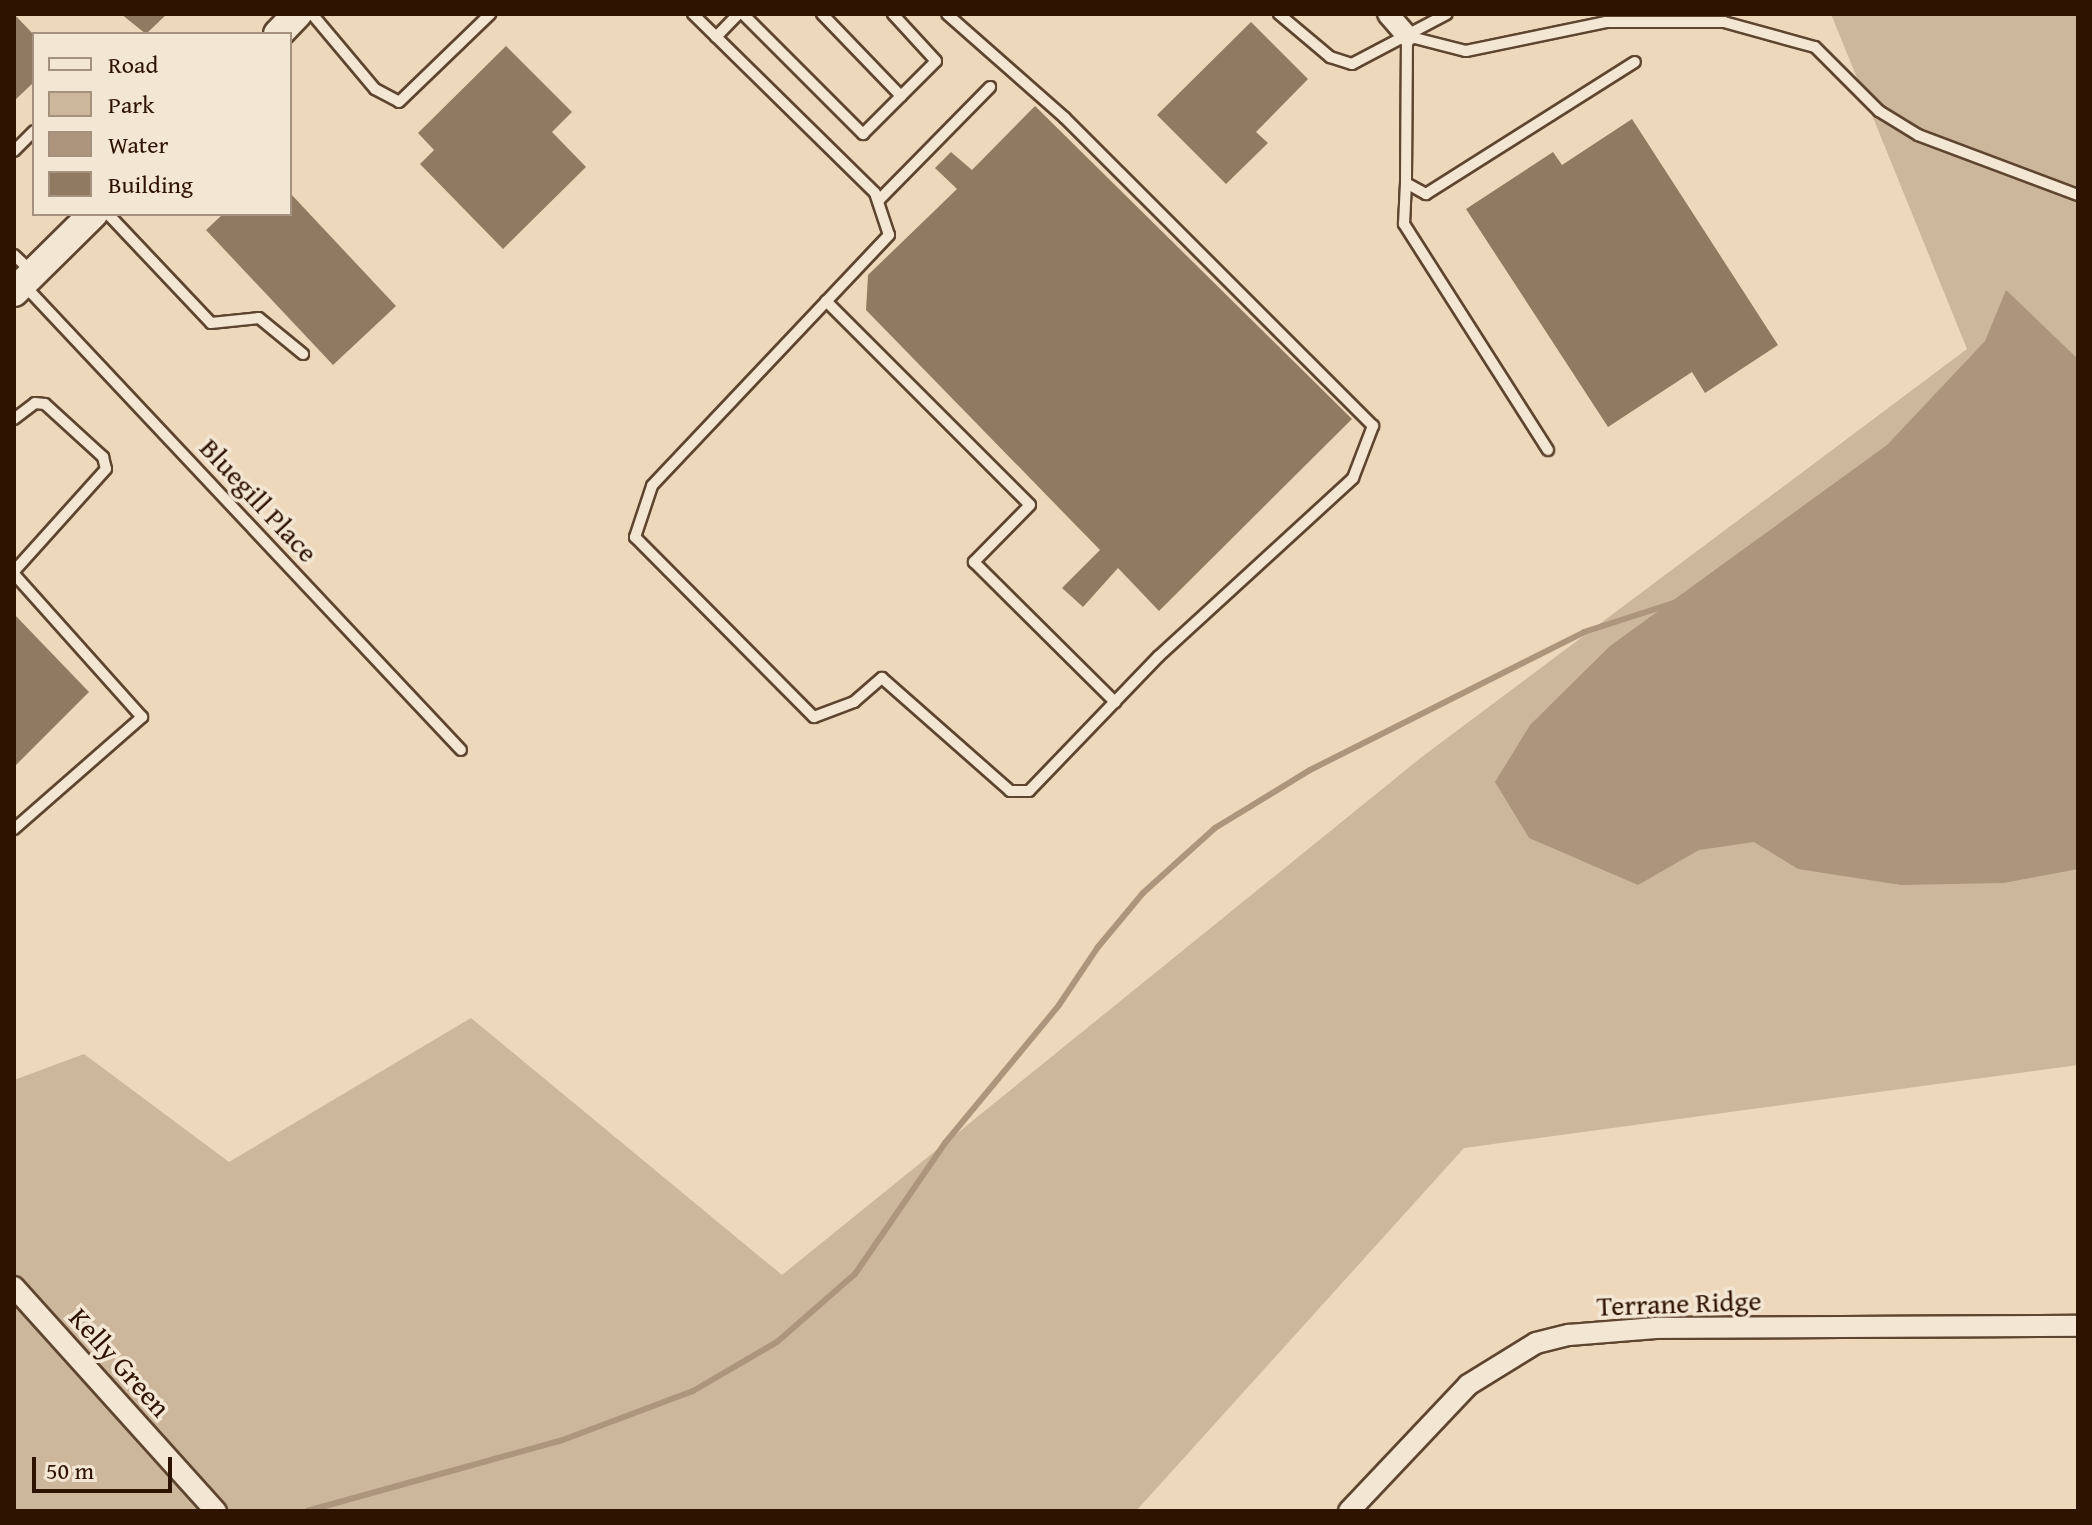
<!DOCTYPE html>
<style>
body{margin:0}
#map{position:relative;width:2092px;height:1525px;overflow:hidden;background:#edd8bc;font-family:"Gentium Book Plus",serif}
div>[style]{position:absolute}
.green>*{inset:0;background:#cdb79c}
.water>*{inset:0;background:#ac957c}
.stream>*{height:6px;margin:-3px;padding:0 3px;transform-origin:3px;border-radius:3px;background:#ac957c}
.building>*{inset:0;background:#917a62}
.roads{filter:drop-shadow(2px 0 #5e452f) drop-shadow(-2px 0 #5e452f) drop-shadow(0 2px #5e452f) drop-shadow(0 -2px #5e452f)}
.lane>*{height:10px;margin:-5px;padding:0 5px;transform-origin:5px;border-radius:5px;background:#f3e6d3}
.street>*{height:20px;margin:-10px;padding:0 10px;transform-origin:10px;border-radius:10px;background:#f3e6d3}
.secondary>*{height:28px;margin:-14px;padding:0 14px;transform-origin:14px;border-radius:14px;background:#f3e6d3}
span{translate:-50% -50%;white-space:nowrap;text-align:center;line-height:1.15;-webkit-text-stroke:7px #f3e6d3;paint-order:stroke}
.street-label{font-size:28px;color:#2e1400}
.frame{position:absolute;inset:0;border:16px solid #2e1400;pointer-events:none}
.legend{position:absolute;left:32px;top:32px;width:260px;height:184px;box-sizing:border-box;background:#f3e6d3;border:2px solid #a4927f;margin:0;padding:10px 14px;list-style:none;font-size:24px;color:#2e1400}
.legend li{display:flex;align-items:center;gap:16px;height:40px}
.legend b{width:40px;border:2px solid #a4927f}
.scale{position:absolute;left:32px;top:1457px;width:140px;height:36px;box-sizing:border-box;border:4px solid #2e1400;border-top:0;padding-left:10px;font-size:24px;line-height:28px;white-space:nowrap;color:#2e1400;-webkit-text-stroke:6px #f3e6d3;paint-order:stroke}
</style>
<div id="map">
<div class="green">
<i style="clip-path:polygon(1831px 14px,2078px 14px,2078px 1065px,1464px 1148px,1136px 1511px,14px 1511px,14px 1080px,84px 1054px,229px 1162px,471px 1018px,782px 1275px,1423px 756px,1967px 349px)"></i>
</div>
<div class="water">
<i style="clip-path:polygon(2006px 290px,2078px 359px,2078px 869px,2004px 883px,1901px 885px,1798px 869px,1754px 842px,1699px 850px,1638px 885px,1529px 838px,1495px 782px,1530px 725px,1610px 646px,1887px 445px,1985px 341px)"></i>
</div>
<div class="stream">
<i style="left:307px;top:1511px;width:263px;rotate:-15.5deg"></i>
<i style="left:560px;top:1441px;width:142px;rotate:-20.6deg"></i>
<i style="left:693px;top:1391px;width:97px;rotate:-30.3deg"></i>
<i style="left:777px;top:1342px;width:103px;rotate:-41.1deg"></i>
<i style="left:855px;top:1274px;width:159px;rotate:-55.5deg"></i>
<i style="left:945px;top:1143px;width:179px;rotate:-50.4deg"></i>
<i style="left:1059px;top:1005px;width:70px;rotate:-56.1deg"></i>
<i style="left:1098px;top:947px;width:70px;rotate:-50.2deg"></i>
<i style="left:1143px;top:893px;width:97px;rotate:-42.1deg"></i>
<i style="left:1215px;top:828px;width:111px;rotate:-31.4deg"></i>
<i style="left:1310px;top:770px;width:307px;rotate:-26.7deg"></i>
<i style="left:1584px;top:632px;width:98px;rotate:-17.9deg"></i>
</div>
<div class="building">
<i style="clip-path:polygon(14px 14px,34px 35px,34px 82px,14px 101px)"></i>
<i style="clip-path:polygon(121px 14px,167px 14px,146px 34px)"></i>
<i style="clip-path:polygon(1251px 22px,1308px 79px,1256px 132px,1268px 143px,1226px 184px,1157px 115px)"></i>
<i style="clip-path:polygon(506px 46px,572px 112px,552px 132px,586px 167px,503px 249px,420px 164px,434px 150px,418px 133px)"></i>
<i style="clip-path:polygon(1035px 106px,1352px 419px,1159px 611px,1118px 568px,1083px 607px,1062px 588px,1100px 550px,866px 310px,868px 275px,957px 189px,935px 168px,951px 152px,972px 170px)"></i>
<i style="clip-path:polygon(1632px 119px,1778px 345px,1705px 393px,1692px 372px,1608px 427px,1466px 209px,1553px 152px,1562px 165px)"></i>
<i style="clip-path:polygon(290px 193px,396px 306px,333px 365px,206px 230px,223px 214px,290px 214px)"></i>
<i style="clip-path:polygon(14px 614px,89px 692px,14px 767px)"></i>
</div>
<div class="roads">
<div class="lane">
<i style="left:312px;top:14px;width:98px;rotate:50deg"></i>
<i style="left:375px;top:89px;width:27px;rotate:28deg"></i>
<i style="left:399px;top:102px;width:127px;rotate:-44deg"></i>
<i style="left:693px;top:14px;width:255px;rotate:44.5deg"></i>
<i style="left:875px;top:193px;width:44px;rotate:71.6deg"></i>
<i style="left:889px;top:235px;width:345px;rotate:133.4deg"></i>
<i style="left:652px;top:486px;width:54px;rotate:108.4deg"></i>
<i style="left:635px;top:537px;width:254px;rotate:45.2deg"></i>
<i style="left:814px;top:717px;width:43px;rotate:-20.6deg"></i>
<i style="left:854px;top:702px;width:37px;rotate:-41deg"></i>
<i style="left:882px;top:678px;width:171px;rotate:41.4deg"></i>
<i style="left:1010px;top:791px;width:19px"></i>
<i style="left:1029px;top:791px;width:187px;rotate:-46.1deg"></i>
<i style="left:1159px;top:656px;width:263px;rotate:-42.5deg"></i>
<i style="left:1353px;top:478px;width:56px;rotate:-69deg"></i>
<i style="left:1373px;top:426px;width:436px;rotate:-135deg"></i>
<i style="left:1065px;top:118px;width:157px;rotate:-138.6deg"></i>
<i style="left:743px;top:14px;width:170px;rotate:45deg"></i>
<i style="left:863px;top:134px;width:103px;rotate:-45deg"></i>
<i style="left:936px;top:61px;width:64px;rotate:-132.5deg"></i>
<i style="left:822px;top:14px;width:114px;rotate:46.1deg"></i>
<i style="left:1279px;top:14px;width:67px;rotate:40.1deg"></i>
<i style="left:1330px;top:57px;width:23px;rotate:18deg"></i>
<i style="left:1352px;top:64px;width:107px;rotate:-27.8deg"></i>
<i style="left:1407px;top:36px;width:61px;rotate:14.3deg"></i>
<i style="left:1466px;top:51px;width:143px;rotate:-11.7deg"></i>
<i style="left:1606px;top:22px;width:118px"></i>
<i style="left:1724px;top:22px;width:94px;rotate:15.4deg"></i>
<i style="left:1815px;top:47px;width:91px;rotate:45deg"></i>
<i style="left:1879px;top:111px;width:46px;rotate:31.6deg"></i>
<i style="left:1918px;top:135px;width:171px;rotate:20.6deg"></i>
<i style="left:1407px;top:36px;width:147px;rotate:90.4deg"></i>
<i style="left:1406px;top:183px;width:23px;rotate:29deg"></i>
<i style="left:1426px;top:194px;width:247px;rotate:-32.3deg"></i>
<i style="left:716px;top:37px;width:32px;rotate:-46deg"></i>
<i style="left:14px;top:151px;width:28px;rotate:-45deg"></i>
<i style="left:1406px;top:183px;width:41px;rotate:92.8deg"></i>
<i style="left:1404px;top:224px;width:268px;rotate:57.5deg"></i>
<i style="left:878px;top:201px;width:160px;rotate:-45.5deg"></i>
<i style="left:108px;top:214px;width:150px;rotate:46.6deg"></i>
<i style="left:211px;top:323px;width:48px;rotate:-5.9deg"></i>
<i style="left:259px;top:318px;width:57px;rotate:39.3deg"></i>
<i style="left:14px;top:255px;width:25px;rotate:43deg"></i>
<i style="left:24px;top:285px;width:638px;rotate:46.78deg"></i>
<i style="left:826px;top:301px;width:288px;rotate:45deg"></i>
<i style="left:1030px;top:505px;width:80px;rotate:134.5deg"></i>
<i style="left:974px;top:562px;width:199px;rotate:44.8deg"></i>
<i style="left:14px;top:419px;width:26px;rotate:-37deg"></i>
<i style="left:35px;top:403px;width:10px;rotate:6deg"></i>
<i style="left:45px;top:404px;width:79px;rotate:42.4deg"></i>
<i style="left:103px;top:457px;width:12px;rotate:76deg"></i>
<i style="left:106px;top:469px;width:137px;rotate:132deg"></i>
<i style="left:14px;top:574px;width:192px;rotate:48.2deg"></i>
<i style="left:142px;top:717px;width:170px;rotate:138.8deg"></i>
</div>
<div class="street">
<i style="left:1388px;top:14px;width:29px;rotate:49deg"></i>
<i style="left:14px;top:1287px;width:302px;rotate:48deg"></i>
<i style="left:1349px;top:1511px;width:173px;rotate:-46.6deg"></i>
<i style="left:1468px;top:1385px;width:80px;rotate:-31.7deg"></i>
<i style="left:1536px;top:1343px;width:34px;rotate:-14deg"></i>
<i style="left:1569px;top:1335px;width:87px;rotate:-4.6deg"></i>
<i style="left:1656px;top:1328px;width:422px;rotate:-0.3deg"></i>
</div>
<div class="secondary">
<i style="left:278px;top:34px;width:28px;rotate:-46deg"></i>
<i style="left:14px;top:292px;width:111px;rotate:-44.6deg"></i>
</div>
</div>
<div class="street-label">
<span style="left:259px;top:500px;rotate:47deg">Bluegill Place</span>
<span style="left:1679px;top:1303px;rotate:-2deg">Terrane Ridge</span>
<span style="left:120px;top:1362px;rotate:48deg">Kelly Green</span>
</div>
<div class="frame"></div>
<ul class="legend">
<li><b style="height:10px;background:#f3e6d3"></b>Road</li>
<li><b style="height:22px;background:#cdb79c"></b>Park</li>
<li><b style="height:22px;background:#ac957c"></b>Water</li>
<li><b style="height:22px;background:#917a62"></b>Building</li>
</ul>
<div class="scale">50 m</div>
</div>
